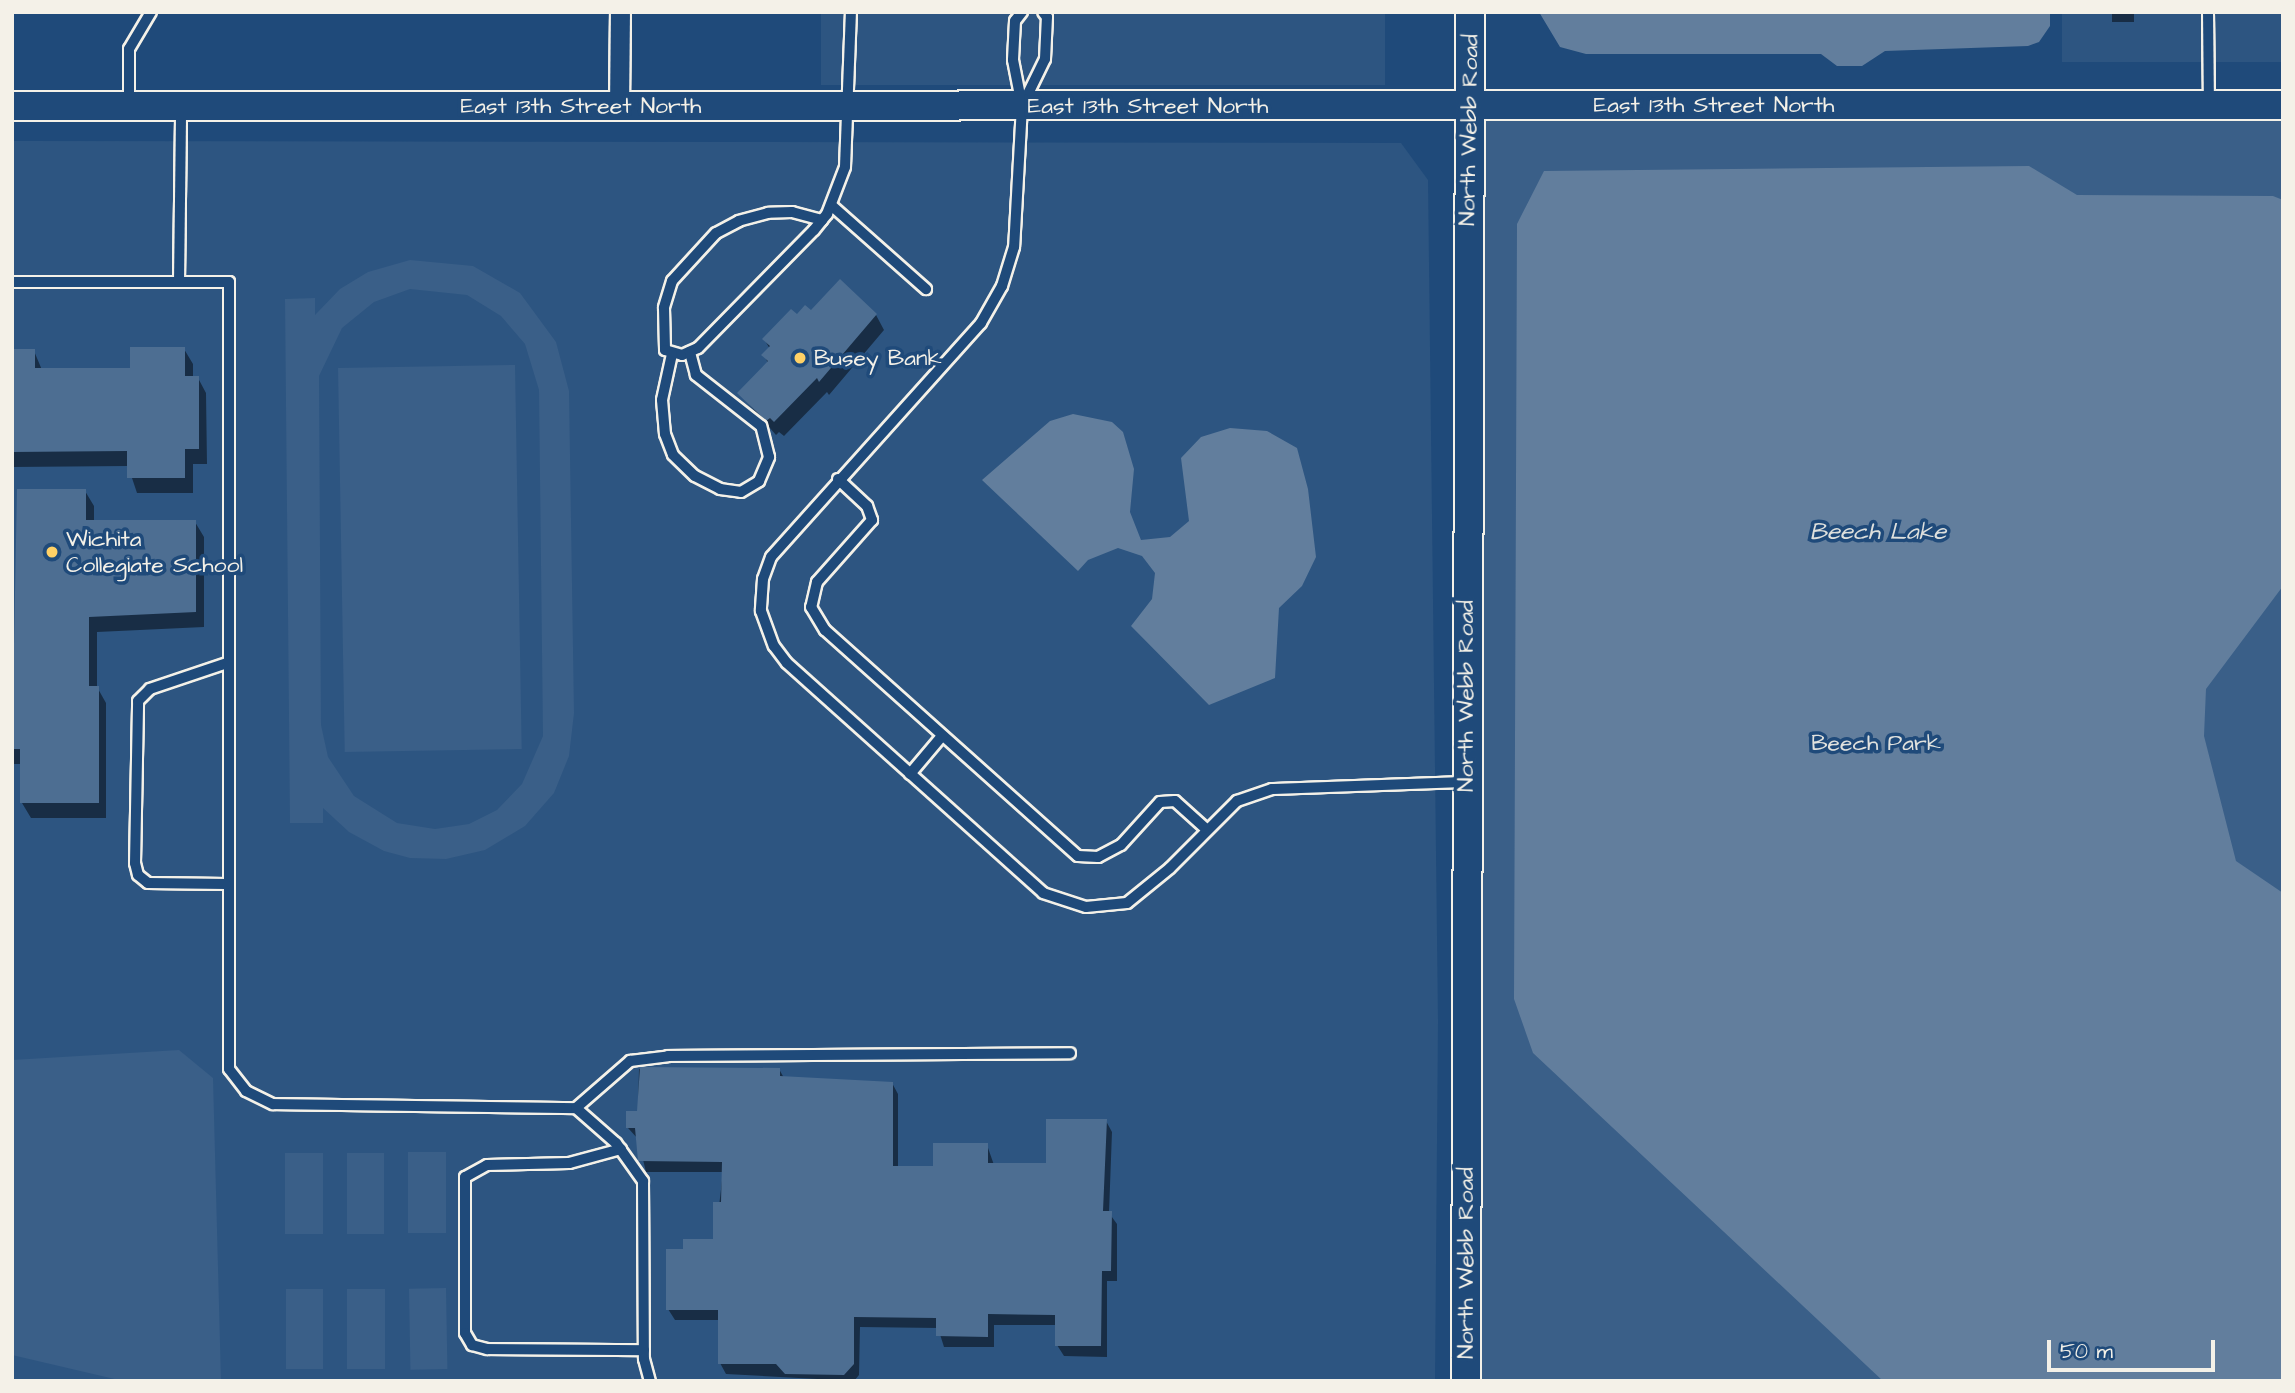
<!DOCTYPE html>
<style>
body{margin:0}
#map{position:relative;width:2295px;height:1393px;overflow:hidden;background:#1f4a7a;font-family:"Architects Daughter",sans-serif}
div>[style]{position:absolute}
.built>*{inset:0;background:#2d5581;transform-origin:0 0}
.green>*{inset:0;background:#3a5f88;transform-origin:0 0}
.water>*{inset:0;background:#627e9d}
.shadow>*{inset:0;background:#0007;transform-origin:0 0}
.building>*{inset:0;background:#4d6e92}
.roads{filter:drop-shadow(2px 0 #f4f1e8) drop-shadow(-2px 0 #f4f1e8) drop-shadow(0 2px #f4f1e8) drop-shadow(0 -2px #f4f1e8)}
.lane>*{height:10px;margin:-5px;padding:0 5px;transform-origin:5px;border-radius:5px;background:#1f4a7a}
.street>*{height:19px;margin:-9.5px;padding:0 9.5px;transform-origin:9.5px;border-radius:9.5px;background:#1f4a7a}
.secondary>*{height:28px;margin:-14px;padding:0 14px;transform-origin:14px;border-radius:14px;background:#1f4a7a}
.dots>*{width:19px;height:19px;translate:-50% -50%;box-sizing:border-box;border:4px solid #1f4a7a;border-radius:50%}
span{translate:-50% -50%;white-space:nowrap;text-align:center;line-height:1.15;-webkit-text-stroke:7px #1f4a7a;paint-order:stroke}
.street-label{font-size:23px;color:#f4f1e8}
.poi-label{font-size:23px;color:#f4f1e8}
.left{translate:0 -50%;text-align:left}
.park-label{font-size:23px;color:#e1e2de}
.water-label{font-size:24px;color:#dee0dd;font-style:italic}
.frame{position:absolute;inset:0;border:14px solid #f4f1e8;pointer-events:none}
.scale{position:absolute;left:2047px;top:1340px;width:168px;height:32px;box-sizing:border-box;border:4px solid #f4f1e8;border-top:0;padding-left:9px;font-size:21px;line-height:24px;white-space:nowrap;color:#f4f1e8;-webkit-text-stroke:5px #1f4a7a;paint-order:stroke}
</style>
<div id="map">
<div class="built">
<i style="left:821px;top:12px;width:564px;height:73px"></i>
<i style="left:2062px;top:12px;width:221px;height:50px"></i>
<i style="clip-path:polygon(12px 141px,1401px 143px,1428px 180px,1438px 1021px,1435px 1381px,12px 1381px)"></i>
</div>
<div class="green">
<i style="left:1469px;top:105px;width:814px;height:1276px"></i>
<i style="clip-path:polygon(evenodd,410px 260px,473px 266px,520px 293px,556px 342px,569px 391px,574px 713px,569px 756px,554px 793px,525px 826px,485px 850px,446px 859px,410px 858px,384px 851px,349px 832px,323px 808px,323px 823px,290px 823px,285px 299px,315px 298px,315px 315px,340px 289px,368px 272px,410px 260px,410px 289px,467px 295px,501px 316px,525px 344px,539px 390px,543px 736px,522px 784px,497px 810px,469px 824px,435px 829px,397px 823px,354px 796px,328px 757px,321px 725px,319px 376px,342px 328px,374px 302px,410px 289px)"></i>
<i style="left:515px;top:365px;width:384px;height:177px;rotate:89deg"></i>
<i style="clip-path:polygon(179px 1050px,213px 1078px,221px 1381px,123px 1381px,12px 1355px,12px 1060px)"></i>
<i style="left:446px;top:1152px;width:81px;height:38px;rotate:90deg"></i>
<i style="left:323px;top:1153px;width:81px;height:38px;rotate:90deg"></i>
<i style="left:347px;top:1153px;width:37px;height:81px"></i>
<i style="left:446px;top:1288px;width:81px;height:37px;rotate:89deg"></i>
<i style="left:286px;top:1289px;width:37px;height:80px"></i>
<i style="left:347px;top:1289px;width:38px;height:80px"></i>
</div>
<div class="water">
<i style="clip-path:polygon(1539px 12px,2050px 12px,2050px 26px,2039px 42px,2028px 46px,1885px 51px,1862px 66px,1837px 66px,1821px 54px,1586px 54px,1560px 47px)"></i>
<i style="clip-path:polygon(2029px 166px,2077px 195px,2273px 196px,2283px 200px,2283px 586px,2206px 689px,2204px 736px,2236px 861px,2283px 893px,2283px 1381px,1883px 1381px,1533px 1053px,1514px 999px,1517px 224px,1544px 171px)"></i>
<i style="clip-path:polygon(1073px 414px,1112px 422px,1123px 432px,1134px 469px,1130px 512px,1141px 540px,1170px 537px,1189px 521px,1181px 458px,1201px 437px,1230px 428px,1267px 431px,1297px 448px,1308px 489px,1316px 557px,1302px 586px,1279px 608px,1275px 678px,1209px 705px,1131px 626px,1152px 599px,1155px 573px,1142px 556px,1118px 548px,1088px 560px,1078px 571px,982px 480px,1050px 421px)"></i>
</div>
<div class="shadow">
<i style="left:2112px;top:12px;width:22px;height:10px"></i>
<i style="clip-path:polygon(811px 313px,876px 315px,884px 330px,829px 395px,827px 392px,784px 436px,779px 432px,776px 435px,739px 393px,768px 363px,764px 355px,770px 349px,764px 339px,797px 317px)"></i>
<i style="clip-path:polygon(184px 349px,193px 364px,193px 378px,198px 378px,206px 393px,207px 464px,193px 464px,193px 493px,137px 493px,128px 466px,12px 467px,12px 351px,34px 351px,42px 370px,132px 370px)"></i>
<i style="clip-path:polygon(85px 491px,94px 506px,94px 522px,195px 522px,204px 537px,204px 627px,97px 632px,97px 687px,106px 703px,106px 818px,31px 818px,22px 803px,22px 764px,12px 764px,12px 681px,17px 681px)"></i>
<i style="clip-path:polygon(639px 1069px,779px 1069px,784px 1078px,892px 1083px,898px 1094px,898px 1168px,935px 1168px,987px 1145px,994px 1165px,1048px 1165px,1106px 1121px,1112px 1132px,1109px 1213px,1117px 1224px,1117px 1281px,1107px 1281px,1107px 1357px,1064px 1356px,1057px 1345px,1057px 1325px,994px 1325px,994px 1347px,944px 1347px,938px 1328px,860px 1327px,859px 1375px,854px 1381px,726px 1374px,720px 1363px,720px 1320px,675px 1320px,668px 1309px,685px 1251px,715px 1241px,723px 1172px,646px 1172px,638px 1139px,628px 1128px,638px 1113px)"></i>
</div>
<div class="building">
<i style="clip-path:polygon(840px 279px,877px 314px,819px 382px,817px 378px,774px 422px,770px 418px,766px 421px,737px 393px,768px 361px,761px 355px,770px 346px,762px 339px,791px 309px,797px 314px,805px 305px,811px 310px)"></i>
<i style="clip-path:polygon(130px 347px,185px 347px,185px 376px,199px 376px,199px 449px,185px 449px,185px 478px,127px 478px,127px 451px,12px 452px,12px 349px,35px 349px,35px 368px,130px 368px)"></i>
<i style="clip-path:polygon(17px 489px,86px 489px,86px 520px,196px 520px,196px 612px,89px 617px,89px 686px,99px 686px,99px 803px,20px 803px,20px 749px,12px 749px)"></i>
<i style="clip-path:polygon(640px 1067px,780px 1068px,780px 1076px,893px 1082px,893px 1166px,933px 1166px,933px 1143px,988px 1143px,988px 1163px,1046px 1163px,1046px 1119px,1107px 1119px,1103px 1211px,1112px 1211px,1111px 1271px,1102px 1271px,1101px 1346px,1055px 1346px,1055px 1315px,988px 1314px,988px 1337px,936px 1336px,936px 1318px,854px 1317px,854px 1364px,844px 1375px,785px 1374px,776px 1364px,718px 1364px,718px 1310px,666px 1310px,666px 1249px,683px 1249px,683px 1239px,713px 1239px,713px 1202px,721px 1202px,722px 1162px,638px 1161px,635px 1128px,626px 1128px,626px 1111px,637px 1111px)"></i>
</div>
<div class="roads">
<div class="lane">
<i style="left:1022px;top:12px;width:11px;rotate:128deg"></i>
<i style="left:1015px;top:21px;width:39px;rotate:93deg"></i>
<i style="left:1013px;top:60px;width:47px;rotate:78.9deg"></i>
<i style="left:1022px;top:106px;width:141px;rotate:93.2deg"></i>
<i style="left:1014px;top:247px;width:41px;rotate:107.1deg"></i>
<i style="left:1002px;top:286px;width:43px;rotate:119.6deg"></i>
<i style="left:981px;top:323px;width:314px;rotate:131.9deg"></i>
<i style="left:771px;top:557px;width:23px;rotate:110deg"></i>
<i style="left:763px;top:579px;width:32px;rotate:94deg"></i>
<i style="left:761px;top:611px;width:37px;rotate:70deg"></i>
<i style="left:774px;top:646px;width:21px;rotate:53deg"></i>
<i style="left:787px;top:663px;width:344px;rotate:41.9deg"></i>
<i style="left:1043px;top:893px;width:45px;rotate:18deg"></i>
<i style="left:1086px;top:907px;width:41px;rotate:-5.6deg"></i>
<i style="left:1127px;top:903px;width:55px;rotate:-39.1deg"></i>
<i style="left:1170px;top:868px;width:95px;rotate:-45deg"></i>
<i style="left:1237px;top:801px;width:37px;rotate:-19deg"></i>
<i style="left:1272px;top:789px;width:193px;rotate:-2.1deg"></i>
<i style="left:2208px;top:12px;width:92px;rotate:89.4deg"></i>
<i style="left:129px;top:102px;width:53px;rotate:-90deg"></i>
<i style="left:129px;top:49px;width:43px;rotate:-59.3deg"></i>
<i style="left:1024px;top:102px;width:48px;rotate:-64deg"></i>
<i style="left:1045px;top:59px;width:42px;rotate:-87.3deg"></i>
<i style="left:1047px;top:17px;width:6px;rotate:-129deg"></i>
<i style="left:831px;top:205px;width:127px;rotate:41.5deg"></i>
<i style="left:822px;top:220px;width:31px;rotate:-165deg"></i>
<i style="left:792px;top:212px;width:24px;rotate:178deg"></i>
<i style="left:768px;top:213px;width:30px;rotate:165deg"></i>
<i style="left:739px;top:221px;width:26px;rotate:152deg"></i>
<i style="left:716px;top:233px;width:65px;rotate:132.5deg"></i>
<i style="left:672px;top:281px;width:28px;rotate:107deg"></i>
<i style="left:664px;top:308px;width:42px;rotate:88.6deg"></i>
<i style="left:665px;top:350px;width:18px;rotate:16deg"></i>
<i style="left:682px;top:355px;width:17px;rotate:-24deg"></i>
<i style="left:698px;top:348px;width:165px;rotate:-45.5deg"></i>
<i style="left:814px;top:230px;width:13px;rotate:-51deg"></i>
<i style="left:822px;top:220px;width:8px;rotate:-50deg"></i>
<i style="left:827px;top:214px;width:50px;rotate:-69deg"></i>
<i style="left:845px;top:167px;width:155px;rotate:-87.8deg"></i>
<i style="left:12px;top:282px;width:217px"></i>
<i style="left:229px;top:282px;width:787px;rotate:90deg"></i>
<i style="left:229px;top:1069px;width:28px;rotate:52deg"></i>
<i style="left:246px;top:1091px;width:30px;rotate:26deg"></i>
<i style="left:273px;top:1104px;width:303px;rotate:0.8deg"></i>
<i style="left:576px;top:1108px;width:53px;rotate:41.2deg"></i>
<i style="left:616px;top:1143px;width:47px;rotate:54.6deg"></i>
<i style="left:643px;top:1181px;width:178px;rotate:89.7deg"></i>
<i style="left:644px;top:1359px;width:23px;rotate:75deg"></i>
<i style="left:179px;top:282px;width:174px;rotate:-89.3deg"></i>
<i style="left:672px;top:354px;width:47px;rotate:102.3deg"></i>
<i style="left:662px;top:400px;width:34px;rotate:85deg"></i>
<i style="left:665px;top:434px;width:22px;rotate:69deg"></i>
<i style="left:673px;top:455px;width:30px;rotate:44deg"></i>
<i style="left:695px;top:476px;width:28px;rotate:27deg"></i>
<i style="left:720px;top:489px;width:21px;rotate:8deg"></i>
<i style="left:741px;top:492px;width:21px;rotate:-31deg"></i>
<i style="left:759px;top:481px;width:26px;rotate:-67deg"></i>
<i style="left:769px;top:457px;width:32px;rotate:-104deg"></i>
<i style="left:761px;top:426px;width:83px;rotate:-141.9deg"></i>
<i style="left:696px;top:375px;width:24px;rotate:-105deg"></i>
<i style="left:838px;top:479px;width:40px;rotate:43deg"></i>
<i style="left:867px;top:506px;width:15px;rotate:70deg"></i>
<i style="left:872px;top:520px;width:83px;rotate:131.6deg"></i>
<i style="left:817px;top:582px;width:26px;rotate:103deg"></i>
<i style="left:811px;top:607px;width:27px;rotate:59deg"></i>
<i style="left:825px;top:630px;width:339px;rotate:41.8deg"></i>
<i style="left:1078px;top:856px;width:20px;rotate:3deg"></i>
<i style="left:1098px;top:857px;width:26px;rotate:-28deg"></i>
<i style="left:1121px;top:845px;width:58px;rotate:-47.8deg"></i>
<i style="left:1160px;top:802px;width:15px;rotate:-4deg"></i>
<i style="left:1175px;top:801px;width:40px;rotate:42deg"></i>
<i style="left:910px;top:774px;width:50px;rotate:-49.9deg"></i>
<i style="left:226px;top:884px;width:78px;rotate:-179.3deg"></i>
<i style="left:148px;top:883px;width:13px;rotate:-141deg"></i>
<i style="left:138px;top:875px;width:12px;rotate:-104deg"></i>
<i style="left:135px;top:863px;width:162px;rotate:-88.9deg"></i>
<i style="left:138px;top:701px;width:17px;rotate:-45deg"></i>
<i style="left:150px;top:689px;width:81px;rotate:-18.7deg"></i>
<i style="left:576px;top:1108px;width:72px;rotate:-41deg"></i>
<i style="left:630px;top:1061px;width:38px;rotate:-7deg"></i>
<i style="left:668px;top:1056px;width:402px;rotate:-0.4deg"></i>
<i style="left:621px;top:1149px;width:54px;rotate:164.9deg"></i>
<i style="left:569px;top:1163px;width:82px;rotate:178.6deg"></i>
<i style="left:487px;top:1165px;width:25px;rotate:151deg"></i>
<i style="left:465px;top:1177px;width:156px;rotate:90deg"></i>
<i style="left:465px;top:1333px;width:14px;rotate:60deg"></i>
<i style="left:472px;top:1345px;width:16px;rotate:15deg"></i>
<i style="left:487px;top:1349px;width:157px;rotate:0.4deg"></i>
</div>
<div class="street">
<i style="left:619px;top:106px;width:94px;rotate:-89.4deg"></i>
</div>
<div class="secondary">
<i style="left:12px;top:106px;width:2271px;rotate:-0.03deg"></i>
<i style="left:1466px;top:1381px;width:1369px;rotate:-89.83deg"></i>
</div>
</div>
<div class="dots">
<i style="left:800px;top:358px;background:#ffd166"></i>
<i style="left:52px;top:552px;background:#ffd166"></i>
</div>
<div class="street-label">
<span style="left:1714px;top:105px">East 13th Street North</span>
<span style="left:581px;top:106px">East 13th Street North</span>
<span style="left:1148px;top:106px">East 13th Street North</span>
<span style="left:1469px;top:130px;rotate:-89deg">North Webb Road</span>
<span style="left:1466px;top:696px;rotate:-90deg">North Webb Road</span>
<span style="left:1466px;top:1263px;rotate:-90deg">North Webb Road</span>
</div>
<div class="poi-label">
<span class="left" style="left:814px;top:358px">Busey Bank</span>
<span class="left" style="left:66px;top:552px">Wichita<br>Collegiate School</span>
</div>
<div class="park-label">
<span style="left:1876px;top:743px">Beech Park</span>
</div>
<div class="water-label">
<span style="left:1878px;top:533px">Beech Lake</span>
</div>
<div class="frame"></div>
<div class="scale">50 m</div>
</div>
